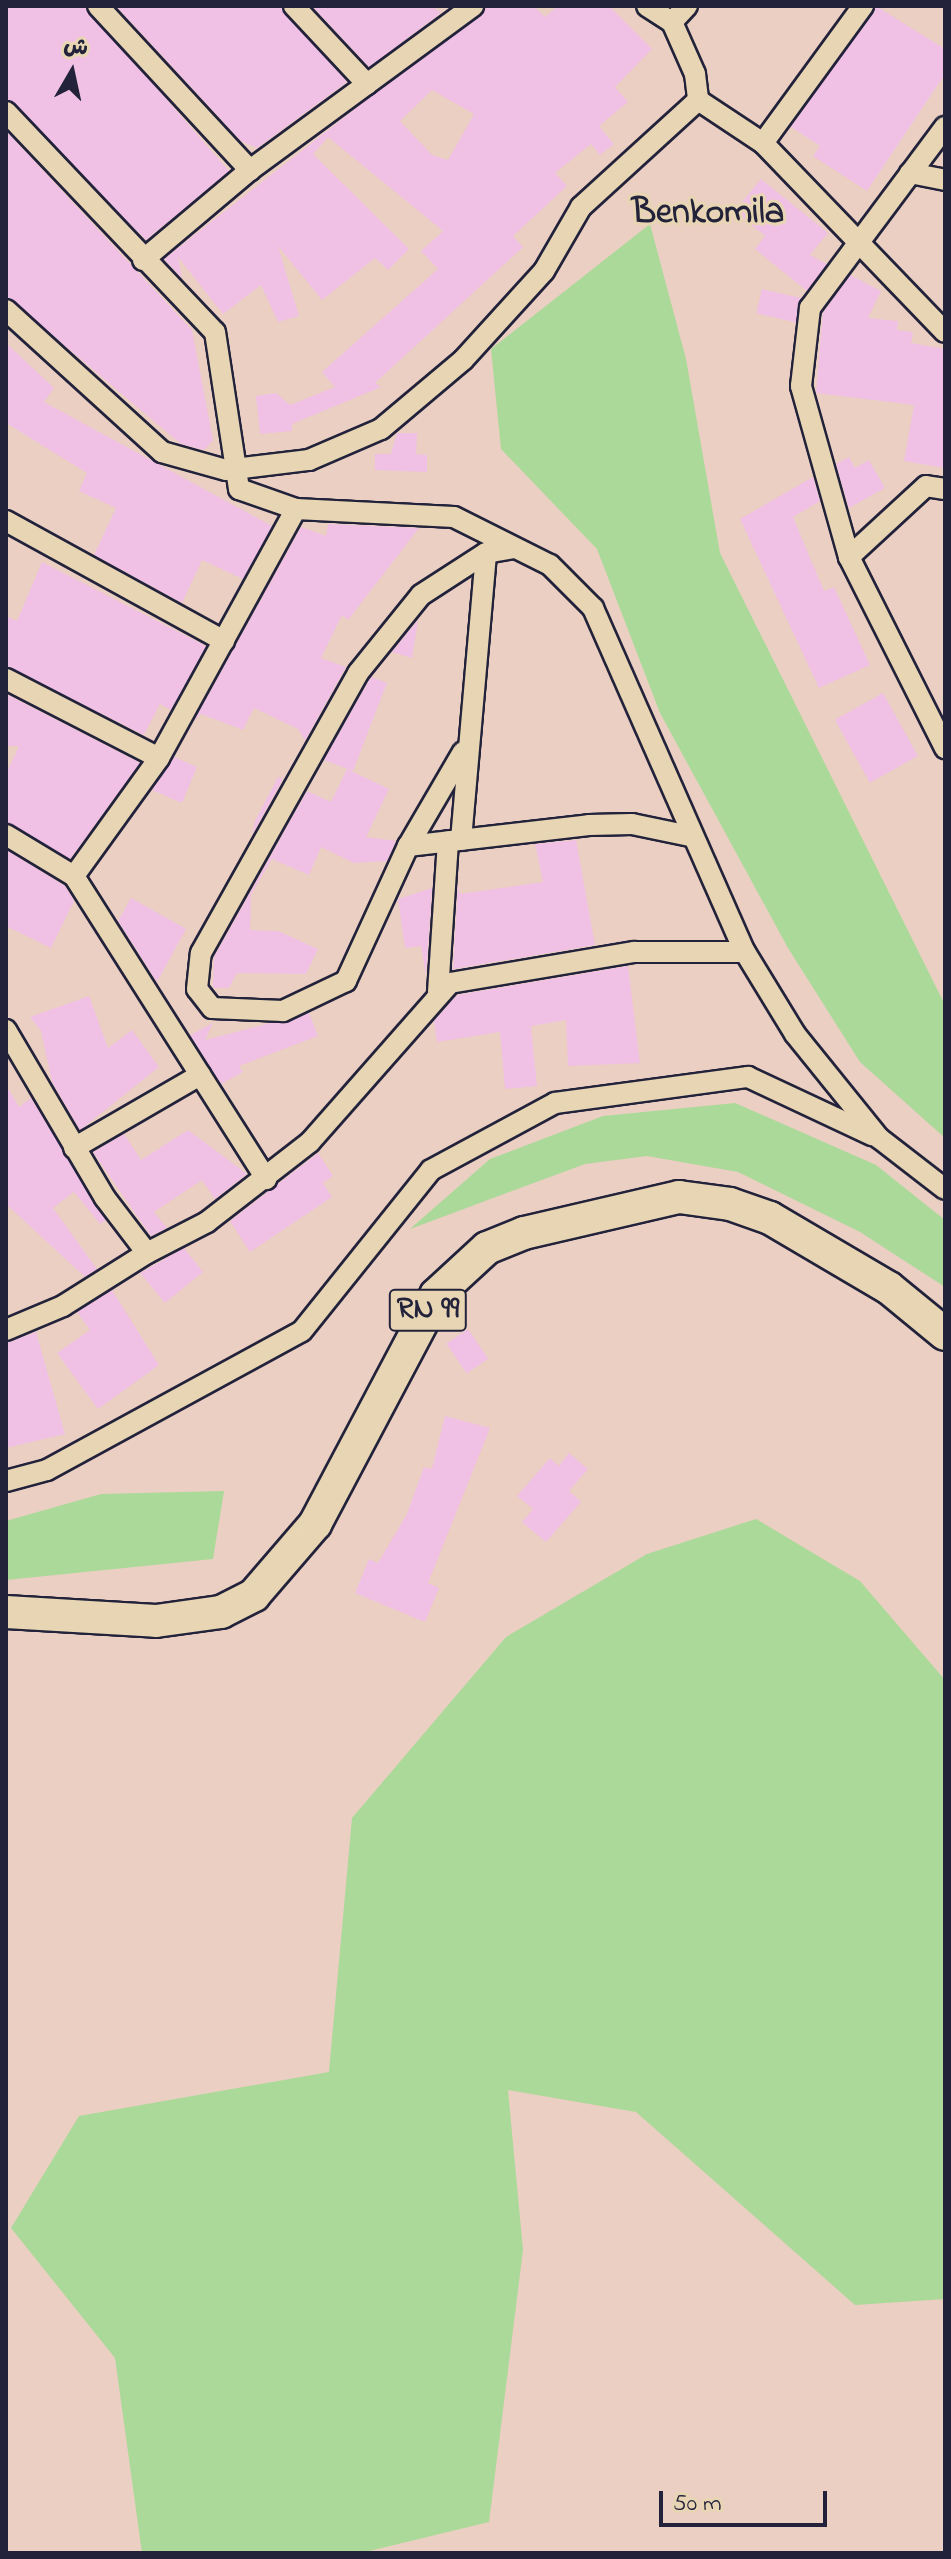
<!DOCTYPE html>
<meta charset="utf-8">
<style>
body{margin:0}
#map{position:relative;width:951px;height:2559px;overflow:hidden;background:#eacfc2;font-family:"Indie Flower","Playpen Sans Arabic",sans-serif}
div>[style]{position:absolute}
.green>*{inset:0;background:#abd999}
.building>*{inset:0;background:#f0c1e4;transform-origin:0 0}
.roads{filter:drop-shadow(2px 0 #22223b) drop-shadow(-2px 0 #22223b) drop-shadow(0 2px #22223b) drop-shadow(0 -2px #22223b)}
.street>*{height:20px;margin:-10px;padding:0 10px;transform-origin:10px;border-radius:10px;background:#e8d5b3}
.primary>*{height:32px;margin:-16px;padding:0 16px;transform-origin:16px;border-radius:16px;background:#e8d5b3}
span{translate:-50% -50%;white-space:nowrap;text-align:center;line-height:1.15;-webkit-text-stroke:6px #e8d5b3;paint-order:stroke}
.shield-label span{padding:2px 6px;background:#e8d5b3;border:2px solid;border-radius:6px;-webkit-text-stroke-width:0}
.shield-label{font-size:30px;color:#22223b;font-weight:700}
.quarter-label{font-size:36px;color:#22223b;font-weight:700}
.frame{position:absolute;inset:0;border:8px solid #22223b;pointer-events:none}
.north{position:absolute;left:32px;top:32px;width:80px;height:80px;-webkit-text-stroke:6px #e8d5b3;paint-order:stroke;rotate:9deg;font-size:22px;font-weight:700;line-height:32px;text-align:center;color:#22223b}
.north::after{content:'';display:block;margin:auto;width:28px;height:36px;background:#22223b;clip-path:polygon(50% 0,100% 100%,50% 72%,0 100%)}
.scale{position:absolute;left:659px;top:2491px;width:168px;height:36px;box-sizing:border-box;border:4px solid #22223b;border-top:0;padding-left:10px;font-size:24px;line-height:28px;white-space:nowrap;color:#22223b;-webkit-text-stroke:6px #e8d5b3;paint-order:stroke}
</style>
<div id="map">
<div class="green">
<i style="clip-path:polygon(650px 224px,686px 359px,720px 553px,945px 1005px,945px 1138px,860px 1062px,788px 948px,660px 713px,597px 549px,501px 449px,491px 349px)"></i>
<i style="clip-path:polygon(735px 1103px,876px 1165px,945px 1220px,945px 1287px,860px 1232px,738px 1172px,647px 1156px,585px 1164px,410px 1229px,490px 1159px,603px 1116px)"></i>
<i style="clip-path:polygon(224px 1491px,213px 1559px,6px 1580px,6px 1521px,101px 1494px)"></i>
<i style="clip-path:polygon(756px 1519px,860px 1581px,945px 1680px,945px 2299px,855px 2305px,636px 2112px,508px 2090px,523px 2250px,489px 2522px,361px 2553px,142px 2553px,115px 2358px,11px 2228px,79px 2116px,329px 2072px,352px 1818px,506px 1637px,647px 1554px)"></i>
</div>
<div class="building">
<i style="clip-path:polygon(6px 6px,85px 6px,229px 171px,146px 240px,6px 99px)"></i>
<i style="clip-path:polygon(116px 6px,281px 6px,347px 82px,257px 148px,241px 141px)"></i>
<i style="clip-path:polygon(312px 6px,432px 6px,441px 13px,369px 67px)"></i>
<i style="clip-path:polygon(evenodd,486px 6px,534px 6px,545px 17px,558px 6px,609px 6px,652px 49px,615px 87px,628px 102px,599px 126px,614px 144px,600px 155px,591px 144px,555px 173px,567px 186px,513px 236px,523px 247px,375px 383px,381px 387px,292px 424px,292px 431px,260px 434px,256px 396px,276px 393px,290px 405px,335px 387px,322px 372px,438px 269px,421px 251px,443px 231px,328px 137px,313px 154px,409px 249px,388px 270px,375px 258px,322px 300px,278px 246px,299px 316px,278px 322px,261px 285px,223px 314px,178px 257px,182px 278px,164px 259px,486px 6px,432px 90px,474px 114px,448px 160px,432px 155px,400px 121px,432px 90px)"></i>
<i style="clip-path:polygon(876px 6px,945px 49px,945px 74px,867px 191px,813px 156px,820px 146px,791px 127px)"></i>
<i style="clip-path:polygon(6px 131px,192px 330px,213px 440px,204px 450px,181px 444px,6px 296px)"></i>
<i style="clip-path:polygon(761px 179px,828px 233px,810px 255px,827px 264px,807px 291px,755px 249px,765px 236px,735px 211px)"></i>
<i style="clip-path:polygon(850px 275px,881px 291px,868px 318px,898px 321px,897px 330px,913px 332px,911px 343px,945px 349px,945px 468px,904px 461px,914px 405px,816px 393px,823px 313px)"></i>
<i style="left:762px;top:289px;width:41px;height:25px;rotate:13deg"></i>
<i style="clip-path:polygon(6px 343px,54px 388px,44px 402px,272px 526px,243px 579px,202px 560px,182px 603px,94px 555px,116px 508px,79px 491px,87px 473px,6px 423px)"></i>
<i style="clip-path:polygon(397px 433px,417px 433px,416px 454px,427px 455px,427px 472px,375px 470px,375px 454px,391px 454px)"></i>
<i style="clip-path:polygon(849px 457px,855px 468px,869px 460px,885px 488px,849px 508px,836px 464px)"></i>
<i style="clip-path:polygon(813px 477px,820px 501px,793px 517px,824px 591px,834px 587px,870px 665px,819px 688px,740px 519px)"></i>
<i style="clip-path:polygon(328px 524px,419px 528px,348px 620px,342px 615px,321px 658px,346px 667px,305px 741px,298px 729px,254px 708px,243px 730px,201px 714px,194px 721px,301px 527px,326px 536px)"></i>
<i style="clip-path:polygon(42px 562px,206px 646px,171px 710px,160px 704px,144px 735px,6px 666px,6px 616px,17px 621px)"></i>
<i style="clip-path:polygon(418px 620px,412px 658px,392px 652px)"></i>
<i style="clip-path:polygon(371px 677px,387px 683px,353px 771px,324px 760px)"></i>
<i style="left:883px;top:693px;width:72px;height:55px;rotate:61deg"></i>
<i style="clip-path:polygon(8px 695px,140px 763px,70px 859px,6px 822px,6px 774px,19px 746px,6px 746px)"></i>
<i style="clip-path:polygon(174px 757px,197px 767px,182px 803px,152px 790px)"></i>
<i style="clip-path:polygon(347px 769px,389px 789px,366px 837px,396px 841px,387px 861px,354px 863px,321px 847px,309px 875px,272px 859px,251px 895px,250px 930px,278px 931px,318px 949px,306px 974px,237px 973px,229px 988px,213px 988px,214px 957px,307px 791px,331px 802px)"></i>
<i style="clip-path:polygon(278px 777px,283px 779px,252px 835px,255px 821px)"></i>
<i style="clip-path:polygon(576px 840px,595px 945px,453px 969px,458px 885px,460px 894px,543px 882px,535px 844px)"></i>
<i style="clip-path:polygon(6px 850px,65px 886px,74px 901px,51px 948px,6px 926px)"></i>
<i style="clip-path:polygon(432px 888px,426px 976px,421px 946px,405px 948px,398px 899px)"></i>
<i style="clip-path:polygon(131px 898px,186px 929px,157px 982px,118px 921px)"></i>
<i style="clip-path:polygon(628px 966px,640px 1063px,568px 1066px,566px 1020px,531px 1026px,537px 1086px,505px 1089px,500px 1032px,437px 1042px,434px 1021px,457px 995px)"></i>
<i style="clip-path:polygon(89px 996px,108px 1048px,132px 1030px,159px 1067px,80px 1130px,52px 1082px,41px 1031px,30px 1017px)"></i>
<i style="clip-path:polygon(309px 1013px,318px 1036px,239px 1066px,243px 1072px,221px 1084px,190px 1035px,213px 1023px,205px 1040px)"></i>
<i style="clip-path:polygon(6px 1085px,19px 1107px,31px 1098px,106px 1220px,100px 1224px,74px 1192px,53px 1208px,97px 1269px,85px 1277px,6px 1204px)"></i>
<i style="clip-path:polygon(188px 1130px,247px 1174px,215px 1199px,202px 1180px,154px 1212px,167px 1228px,151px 1236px,93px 1152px,124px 1134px,141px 1160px)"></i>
<i style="clip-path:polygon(318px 1153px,333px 1176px,323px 1183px,332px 1197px,250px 1252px,230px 1221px)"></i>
<i style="clip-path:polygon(184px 1248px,203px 1272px,165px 1303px,140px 1273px)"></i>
<i style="clip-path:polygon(112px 1290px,159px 1365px,98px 1409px,57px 1353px,90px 1330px,77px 1312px)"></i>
<i style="left:468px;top:1329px;width:36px;height:26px;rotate:56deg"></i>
<i style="clip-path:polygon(36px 1332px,65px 1434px,6px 1448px,6px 1343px)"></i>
<i style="clip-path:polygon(445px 1416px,490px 1428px,428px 1583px,439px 1588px,425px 1622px,355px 1593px,369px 1559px,378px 1563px,407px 1514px,424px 1467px,432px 1469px)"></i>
<i style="clip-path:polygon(569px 1453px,588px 1469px,569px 1491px,581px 1502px,546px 1542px,522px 1522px,533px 1509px,517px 1496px,550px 1458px,559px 1466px)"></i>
</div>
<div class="roads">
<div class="street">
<i style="left:98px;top:6px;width:224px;rotate:47.2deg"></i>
<i style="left:294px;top:6px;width:107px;rotate:46.9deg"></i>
<i style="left:647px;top:6px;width:30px;rotate:33deg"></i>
<i style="left:672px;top:22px;width:57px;rotate:66.1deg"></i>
<i style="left:695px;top:74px;width:26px;rotate:83deg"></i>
<i style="left:672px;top:22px;width:22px;rotate:-47deg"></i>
<i style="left:698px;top:100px;width:78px;rotate:33.5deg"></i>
<i style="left:763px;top:143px;width:262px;rotate:46.1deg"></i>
<i style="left:6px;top:112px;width:303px;rotate:46.5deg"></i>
<i style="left:215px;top:332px;width:159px;rotate:81.3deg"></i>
<i style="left:239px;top:489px;width:60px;rotate:19.3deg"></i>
<i style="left:296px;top:509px;width:158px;rotate:2.9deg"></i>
<i style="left:454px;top:517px;width:107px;rotate:26.6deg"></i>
<i style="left:550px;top:565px;width:61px;rotate:45deg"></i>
<i style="left:593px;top:608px;width:376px;rotate:66.2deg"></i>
<i style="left:745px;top:952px;width:96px;rotate:58.6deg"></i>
<i style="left:795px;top:1034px;width:134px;rotate:51.1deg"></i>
<i style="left:879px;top:1138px;width:83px;rotate:37.7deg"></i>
<i style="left:763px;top:143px;width:170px;rotate:-53.9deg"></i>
<i style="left:910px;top:173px;width:36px;rotate:11deg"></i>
<i style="left:143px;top:260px;width:140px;rotate:-40.1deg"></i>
<i style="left:250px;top:170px;width:277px;rotate:-36.3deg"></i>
<i style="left:6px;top:310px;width:211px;rotate:42.3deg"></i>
<i style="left:162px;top:452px;width:66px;rotate:15.7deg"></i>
<i style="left:226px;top:470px;width:84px;rotate:-6.9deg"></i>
<i style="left:309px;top:460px;width:78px;rotate:-23.3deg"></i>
<i style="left:381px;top:429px;width:107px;rotate:-40.1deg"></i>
<i style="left:463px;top:360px;width:120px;rotate:-47.7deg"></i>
<i style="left:544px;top:271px;width:74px;rotate:-60deg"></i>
<i style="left:581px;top:207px;width:159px;rotate:-42.4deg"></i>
<i style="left:945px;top:489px;width:19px;rotate:-171deg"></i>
<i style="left:926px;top:486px;width:105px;rotate:137.3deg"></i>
<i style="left:849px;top:557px;width:214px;rotate:63.3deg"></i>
<i style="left:6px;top:521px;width:249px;rotate:28.8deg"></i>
<i style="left:849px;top:557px;width:178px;rotate:-105.7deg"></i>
<i style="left:801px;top:386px;width:79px;rotate:-83.4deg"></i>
<i style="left:810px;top:308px;width:226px;rotate:-53.3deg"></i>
<i style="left:6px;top:679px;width:172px;rotate:27.3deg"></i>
<i style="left:463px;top:752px;width:109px;rotate:120.3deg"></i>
<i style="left:408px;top:846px;width:149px;rotate:114.7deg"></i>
<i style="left:346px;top:981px;width:70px;rotate:154.5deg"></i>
<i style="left:283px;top:1011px;width:71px;rotate:-177.6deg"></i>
<i style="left:212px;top:1008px;width:24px;rotate:-128deg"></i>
<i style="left:197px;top:989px;width:36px;rotate:-84deg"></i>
<i style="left:201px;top:953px;width:321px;rotate:-60.7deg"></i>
<i style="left:358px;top:673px;width:100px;rotate:-51.1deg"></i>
<i style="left:421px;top:595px;width:77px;rotate:-32.9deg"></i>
<i style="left:486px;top:553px;width:29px;rotate:-10deg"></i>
<i style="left:6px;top:835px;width:79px;rotate:31.1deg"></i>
<i style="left:74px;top:876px;width:359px;rotate:57.6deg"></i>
<i style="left:461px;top:840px;width:288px;rotate:-85deg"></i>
<i style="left:408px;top:846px;width:182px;rotate:-6.6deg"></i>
<i style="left:589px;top:825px;width:43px;rotate:-1.3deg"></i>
<i style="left:632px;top:824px;width:59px;rotate:11.7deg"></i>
<i style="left:74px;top:876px;width:145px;rotate:-54.2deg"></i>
<i style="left:159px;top:758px;width:284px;rotate:-61.2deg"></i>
<i style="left:438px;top:992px;width:151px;rotate:-86.2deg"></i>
<i style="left:6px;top:1030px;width:195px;rotate:59.5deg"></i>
<i style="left:105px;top:1198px;width:69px;rotate:52.6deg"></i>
<i style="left:147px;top:1253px;width:99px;rotate:147.8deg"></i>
<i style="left:63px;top:1306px;width:62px;rotate:157.2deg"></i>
<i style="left:74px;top:1148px;width:146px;rotate:-30.1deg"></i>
<i style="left:147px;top:1253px;width:68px;rotate:-27.3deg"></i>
<i style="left:207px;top:1222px;width:130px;rotate:-37.8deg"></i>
<i style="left:310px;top:1142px;width:212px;rotate:-48.6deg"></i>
<i style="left:450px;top:983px;width:187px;rotate:-9.6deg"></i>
<i style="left:634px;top:952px;width:111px"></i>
<i style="left:6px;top:1481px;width:42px;rotate:-15deg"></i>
<i style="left:47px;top:1470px;width:290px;rotate:-28.6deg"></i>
<i style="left:302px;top:1331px;width:206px;rotate:-51.3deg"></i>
<i style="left:431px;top:1170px;width:141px;rotate:-28.4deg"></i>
<i style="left:555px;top:1103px;width:195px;rotate:-7.7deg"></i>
<i style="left:748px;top:1077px;width:137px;rotate:25.1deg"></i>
</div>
<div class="primary">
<i style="left:6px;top:1612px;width:150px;rotate:3.4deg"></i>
<i style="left:156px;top:1621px;width:66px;rotate:-7.9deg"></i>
<i style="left:221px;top:1612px;width:37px;rotate:-27deg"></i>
<i style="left:254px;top:1595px;width:94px;rotate:-49.3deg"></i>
<i style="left:315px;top:1524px;width:259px;rotate:-62.1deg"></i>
<i style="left:436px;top:1295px;width:69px;rotate:-42.7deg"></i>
<i style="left:487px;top:1248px;width:40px;rotate:-22deg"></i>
<i style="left:524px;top:1233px;width:159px;rotate:-13.1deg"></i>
<i style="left:679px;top:1197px;width:51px;rotate:7.8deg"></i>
<i style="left:730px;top:1204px;width:42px;rotate:19.3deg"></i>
<i style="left:770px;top:1218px;width:138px;rotate:30.5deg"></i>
<i style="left:889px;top:1288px;width:72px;rotate:39.4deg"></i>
</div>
</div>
<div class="shield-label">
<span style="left:428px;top:1310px">RN 99</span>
</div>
<div class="quarter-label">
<span style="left:708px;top:214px">Benkomila</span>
</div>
<div class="frame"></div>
<div class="north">ش</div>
<div class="scale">50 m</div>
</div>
